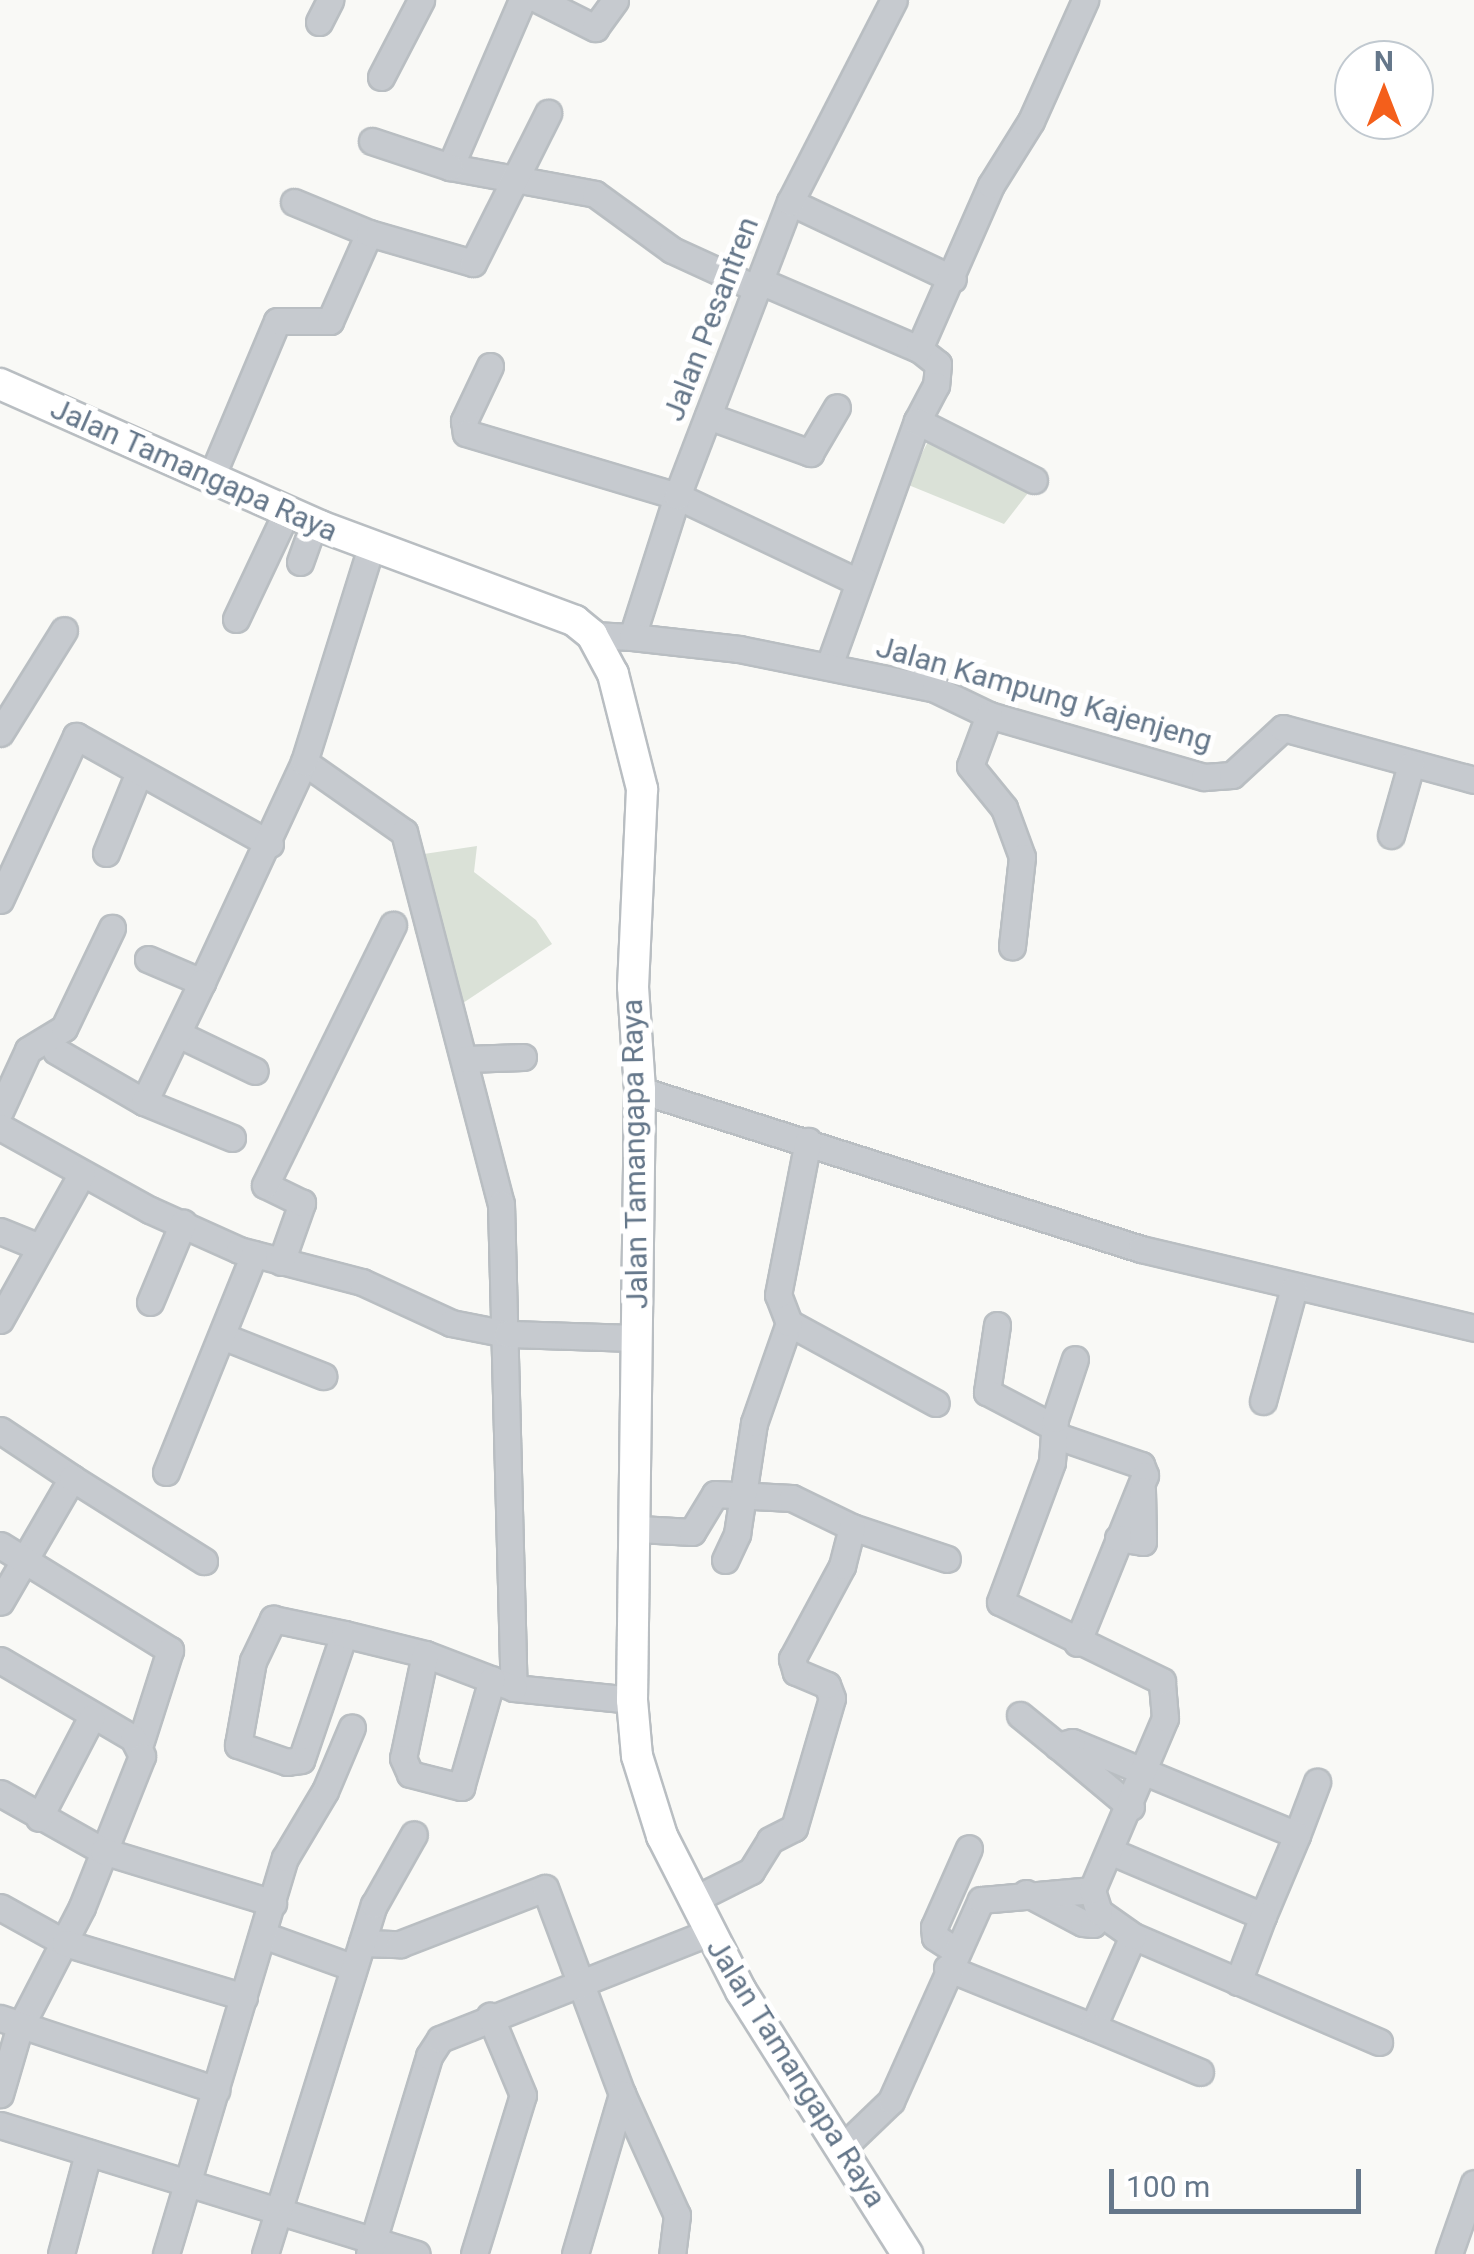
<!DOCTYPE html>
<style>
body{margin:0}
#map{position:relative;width:1474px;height:2254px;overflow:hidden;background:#f9f9f6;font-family:Roboto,sans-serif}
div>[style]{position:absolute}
.green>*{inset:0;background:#dae1d7}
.roads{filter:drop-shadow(2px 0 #b9bec2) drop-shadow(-2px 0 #b9bec2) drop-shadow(0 2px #b9bec2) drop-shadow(0 -2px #b9bec2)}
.minor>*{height:25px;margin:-12.5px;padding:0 12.5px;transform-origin:12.5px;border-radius:12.5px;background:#c6cacf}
.major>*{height:30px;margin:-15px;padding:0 15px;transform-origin:15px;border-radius:15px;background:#fff}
span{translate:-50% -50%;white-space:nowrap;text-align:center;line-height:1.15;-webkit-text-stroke:10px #fff;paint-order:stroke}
.street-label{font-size:30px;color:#65778a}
.north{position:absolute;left:1334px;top:40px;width:100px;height:100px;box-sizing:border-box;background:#fff;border:2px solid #c1c9d0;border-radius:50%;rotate:0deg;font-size:28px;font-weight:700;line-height:40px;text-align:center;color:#65778a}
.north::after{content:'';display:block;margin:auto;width:35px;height:45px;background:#f45f1b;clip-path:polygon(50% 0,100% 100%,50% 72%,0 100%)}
.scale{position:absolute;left:1109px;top:2169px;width:252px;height:45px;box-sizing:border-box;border:5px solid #65778a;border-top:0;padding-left:12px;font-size:30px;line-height:35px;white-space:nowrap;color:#65778a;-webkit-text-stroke:8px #fff;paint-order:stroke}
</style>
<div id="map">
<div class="green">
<i style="clip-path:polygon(934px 430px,1035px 484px,1004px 524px,906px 484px)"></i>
<i style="clip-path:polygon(477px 846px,474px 872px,536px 920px,552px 944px,463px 1003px,415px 933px,404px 857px)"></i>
</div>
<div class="roads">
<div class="minor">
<i style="left:522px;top:0;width:182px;rotate:113.3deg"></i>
<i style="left:450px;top:167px;width:147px;rotate:10.5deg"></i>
<i style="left:595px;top:194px;width:95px;rotate:36deg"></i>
<i style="left:672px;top:250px;width:94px;rotate:24.6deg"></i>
<i style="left:539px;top:0;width:63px;rotate:26.6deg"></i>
<i style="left:595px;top:28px;width:34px;rotate:-54deg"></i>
<i style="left:319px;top:22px;width:25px;rotate:-63deg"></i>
<i style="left:381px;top:77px;width:87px;rotate:-62.5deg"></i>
<i style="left:372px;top:141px;width:82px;rotate:18.4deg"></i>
<i style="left:294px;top:202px;width:81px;rotate:22.5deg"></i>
<i style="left:790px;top:202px;width:180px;rotate:25.3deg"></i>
<i style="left:760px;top:281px;width:173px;rotate:23.2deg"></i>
<i style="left:919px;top:349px;width:24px;rotate:38deg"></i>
<i style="left:938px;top:364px;width:21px;rotate:95deg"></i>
<i style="left:936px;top:385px;width:41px;rotate:117.8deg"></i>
<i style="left:917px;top:421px;width:259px;rotate:109.8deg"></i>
<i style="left:919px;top:349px;width:179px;rotate:-66.3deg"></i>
<i style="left:991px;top:185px;width:75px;rotate:-58deg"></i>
<i style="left:1031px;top:121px;width:133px;rotate:-65.9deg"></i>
<i style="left:490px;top:366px;width:61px;rotate:115.3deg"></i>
<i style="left:464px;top:421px;width:12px;rotate:81deg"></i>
<i style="left:466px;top:433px;width:220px;rotate:16.6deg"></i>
<i style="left:677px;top:496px;width:200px;rotate:25.4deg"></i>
<i style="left:708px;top:416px;width:109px;rotate:19.9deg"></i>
<i style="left:810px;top:453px;width:53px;rotate:-59.6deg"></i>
<i style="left:917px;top:421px;width:131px;rotate:26.8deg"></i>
<i style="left:211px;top:478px;width:170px;rotate:-67.2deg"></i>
<i style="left:277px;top:321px;width:53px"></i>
<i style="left:330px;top:321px;width:96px;rotate:-66.1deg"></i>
<i style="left:369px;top:233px;width:108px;rotate:16.1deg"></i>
<i style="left:473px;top:263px;width:168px;rotate:-63.4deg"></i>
<i style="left:300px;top:562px;width:41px;rotate:-70.3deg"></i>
<i style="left:236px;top:619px;width:119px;rotate:-64.7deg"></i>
<i style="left:592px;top:635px;width:40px;rotate:2.9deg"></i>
<i style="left:632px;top:637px;width:148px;rotate:-72.3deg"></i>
<i style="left:677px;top:496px;width:315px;rotate:-69deg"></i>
<i style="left:790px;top:202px;width:227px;rotate:-62.8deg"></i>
<i style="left:632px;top:637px;width:108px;rotate:6.4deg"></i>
<i style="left:739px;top:649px;width:200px;rotate:11.5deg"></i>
<i style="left:935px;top:689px;width:60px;rotate:25.7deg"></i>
<i style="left:989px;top:715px;width:224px;rotate:16.1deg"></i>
<i style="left:1204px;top:777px;width:28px;rotate:-4deg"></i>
<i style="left:1232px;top:775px;width:69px;rotate:-42.7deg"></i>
<i style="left:1283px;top:728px;width:198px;rotate:15.2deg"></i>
<i style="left:989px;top:715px;width:54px;rotate:110.4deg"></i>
<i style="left:970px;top:766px;width:54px;rotate:51deg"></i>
<i style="left:1004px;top:808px;width:52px;rotate:69.8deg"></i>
<i style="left:1022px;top:857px;width:90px;rotate:96.4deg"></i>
<i style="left:0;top:733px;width:121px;rotate:-58.1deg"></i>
<i style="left:304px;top:762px;width:122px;rotate:35deg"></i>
<i style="left:404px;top:832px;width:384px;rotate:75.4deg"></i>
<i style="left:501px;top:1204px;width:484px;rotate:88.5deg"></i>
<i style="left:514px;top:1688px;width:119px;rotate:5.8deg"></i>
<i style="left:1391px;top:835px;width:73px;rotate:-74.1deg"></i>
<i style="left:106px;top:853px;width:87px;rotate:-67.8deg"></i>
<i style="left:0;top:900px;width:181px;rotate:-65.1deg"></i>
<i style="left:76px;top:736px;width:222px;rotate:29.1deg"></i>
<i style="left:148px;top:959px;width:59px;rotate:23.1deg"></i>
<i style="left:202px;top:982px;width:242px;rotate:-65.1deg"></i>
<i style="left:304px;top:762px;width:225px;rotate:-72.7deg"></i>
<i style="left:178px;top:1034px;width:85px;rotate:25.7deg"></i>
<i style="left:56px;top:1051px;width:102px;rotate:30.1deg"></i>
<i style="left:144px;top:1102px;width:133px;rotate:-64.2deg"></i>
<i style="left:466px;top:1059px;width:57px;rotate:-2deg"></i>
<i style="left:640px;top:1090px;width:526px;rotate:17.61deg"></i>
<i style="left:1141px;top:1249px;width:342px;rotate:13.3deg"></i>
<i style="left:144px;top:1102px;width:95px;rotate:22.2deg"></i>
<i style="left:0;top:1111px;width:67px;rotate:-65.3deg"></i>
<i style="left:28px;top:1050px;width:42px;rotate:-31.4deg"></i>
<i style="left:64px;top:1028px;width:111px;rotate:-64.4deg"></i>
<i style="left:0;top:1127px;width:171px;rotate:29deg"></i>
<i style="left:150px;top:1210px;width:98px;rotate:24.2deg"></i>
<i style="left:239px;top:1250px;width:127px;rotate:14.6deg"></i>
<i style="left:362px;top:1282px;width:98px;rotate:24.7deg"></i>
<i style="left:451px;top:1323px;width:57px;rotate:11.1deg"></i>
<i style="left:507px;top:1334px;width:130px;rotate:1.8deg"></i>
<i style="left:0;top:1231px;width:42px;rotate:22.3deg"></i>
<i style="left:281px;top:1262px;width:63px;rotate:-70.4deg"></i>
<i style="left:302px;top:1203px;width:41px;rotate:-154.1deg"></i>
<i style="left:265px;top:1185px;width:290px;rotate:-63.8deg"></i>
<i style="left:150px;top:1302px;width:86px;rotate:-67.3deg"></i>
<i style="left:0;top:1320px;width:168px;rotate:-60.8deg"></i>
<i style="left:789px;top:1323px;width:167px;rotate:28.6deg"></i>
<i style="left:997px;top:1325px;width:68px;rotate:98.5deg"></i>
<i style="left:987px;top:1392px;width:76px;rotate:27.6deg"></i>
<i style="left:222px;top:1336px;width:109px;rotate:21.6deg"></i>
<i style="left:1263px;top:1401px;width:117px;rotate:-74.7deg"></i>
<i style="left:0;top:1430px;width:87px;rotate:33.7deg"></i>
<i style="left:72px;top:1478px;width:143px;rotate:120.1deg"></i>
<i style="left:1057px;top:1436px;width:89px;rotate:19deg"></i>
<i style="left:1141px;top:1465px;width:11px;rotate:68deg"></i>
<i style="left:1145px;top:1475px;width:181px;rotate:112deg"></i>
<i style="left:166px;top:1472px;width:235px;rotate:-68deg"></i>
<i style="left:72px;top:1478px;width:156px;rotate:32.2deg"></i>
<i style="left:639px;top:1529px;width:53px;rotate:3.2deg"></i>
<i style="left:692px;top:1532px;width:44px;rotate:-58.8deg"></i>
<i style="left:715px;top:1494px;width:77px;rotate:3deg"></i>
<i style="left:792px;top:1498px;width:67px;rotate:25.8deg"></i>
<i style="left:852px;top:1527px;width:100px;rotate:18.6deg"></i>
<i style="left:1118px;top:1538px;width:25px;rotate:9deg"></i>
<i style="left:1143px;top:1542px;width:52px;rotate:-91.1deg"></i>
<i style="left:0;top:1545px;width:200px;rotate:31.7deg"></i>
<i style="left:170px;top:1650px;width:99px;rotate:107.7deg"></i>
<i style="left:725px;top:1560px;width:29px;rotate:-65deg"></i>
<i style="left:737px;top:1534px;width:112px;rotate:-81.3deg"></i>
<i style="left:754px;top:1423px;width:106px;rotate:-70.7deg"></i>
<i style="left:789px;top:1323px;width:30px;rotate:-111deg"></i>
<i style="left:778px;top:1295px;width:157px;rotate:-79deg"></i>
<i style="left:344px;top:1634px;width:133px;rotate:108.8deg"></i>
<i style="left:301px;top:1760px;width:14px;rotate:172deg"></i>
<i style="left:287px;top:1762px;width:52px;rotate:-160.9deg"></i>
<i style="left:238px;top:1745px;width:85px;rotate:-79.9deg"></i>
<i style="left:253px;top:1661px;width:47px;rotate:-64.5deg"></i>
<i style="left:273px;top:1619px;width:73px;rotate:11.9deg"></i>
<i style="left:344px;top:1634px;width:83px;rotate:13.9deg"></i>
<i style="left:425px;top:1654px;width:95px;rotate:20.9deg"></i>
<i style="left:425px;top:1654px;width:106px;rotate:101.9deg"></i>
<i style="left:403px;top:1758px;width:17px;rotate:66deg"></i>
<i style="left:410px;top:1774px;width:53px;rotate:14.3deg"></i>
<i style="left:461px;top:1787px;width:112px;rotate:-74deg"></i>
<i style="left:0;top:1660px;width:154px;rotate:30.4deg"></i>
<i style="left:133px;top:1738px;width:20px;rotate:63deg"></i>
<i style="left:142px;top:1756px;width:162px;rotate:111.7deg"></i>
<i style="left:82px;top:1907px;width:137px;rotate:117.3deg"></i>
<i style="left:19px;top:2029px;width:68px;rotate:106.3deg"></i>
<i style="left:1020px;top:1715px;width:49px;rotate:39.2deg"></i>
<i style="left:0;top:1793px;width:118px;rotate:29.4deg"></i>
<i style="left:103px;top:1851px;width:178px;rotate:17deg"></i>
<i style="left:39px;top:1818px;width:113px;rotate:-62.5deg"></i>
<i style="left:1297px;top:1835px;width:57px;rotate:-69.3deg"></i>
<i style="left:1112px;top:1852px;width:164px;rotate:23deg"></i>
<i style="left:1263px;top:1916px;width:88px;rotate:-67.2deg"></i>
<i style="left:1297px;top:1835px;width:243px;rotate:-157.5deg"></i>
<i style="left:1072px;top:1742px;width:15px;rotate:164deg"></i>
<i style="left:1058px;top:1746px;width:95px;rotate:39.9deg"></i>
<i style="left:1026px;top:1893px;width:64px;rotate:27.8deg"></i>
<i style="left:1083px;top:1923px;width:10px;rotate:6deg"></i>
<i style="left:1093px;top:1924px;width:13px;rotate:-63deg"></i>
<i style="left:693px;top:1900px;width:65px;rotate:-26.6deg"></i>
<i style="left:751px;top:1871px;width:36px;rotate:-58deg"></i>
<i style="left:770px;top:1840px;width:27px;rotate:-27deg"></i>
<i style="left:794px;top:1828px;width:135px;rotate:-73.7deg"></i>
<i style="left:832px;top:1698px;width:14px;rotate:-111deg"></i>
<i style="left:827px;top:1685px;width:34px;rotate:-157deg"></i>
<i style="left:796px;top:1672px;width:14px;rotate:-107deg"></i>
<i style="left:792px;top:1659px;width:106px;rotate:-61.7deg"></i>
<i style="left:842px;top:1566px;width:40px;rotate:-75.6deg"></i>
<i style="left:0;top:1907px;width:74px;rotate:29deg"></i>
<i style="left:65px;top:1943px;width:187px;rotate:16.8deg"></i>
<i style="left:263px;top:1935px;width:95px;rotate:19.8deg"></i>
<i style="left:1133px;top:1936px;width:268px;rotate:23.3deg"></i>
<i style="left:362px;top:1943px;width:38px;rotate:2deg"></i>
<i style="left:400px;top:1944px;width:155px;rotate:-21.1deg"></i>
<i style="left:545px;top:1888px;width:220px;rotate:69.5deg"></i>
<i style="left:622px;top:2094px;width:133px;rotate:65.6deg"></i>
<i style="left:677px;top:2215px;width:39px;rotate:97deg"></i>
<i style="left:955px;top:1950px;width:24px;rotate:-147deg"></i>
<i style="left:935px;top:1937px;width:10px;rotate:-96deg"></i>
<i style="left:934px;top:1927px;width:86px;rotate:-66.1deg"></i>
<i style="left:947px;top:1968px;width:157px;rotate:22deg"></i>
<i style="left:1093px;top:2027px;width:99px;rotate:-66.3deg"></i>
<i style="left:1133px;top:1936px;width:42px;rotate:-144.8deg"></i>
<i style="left:1099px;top:1912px;width:23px;rotate:-108deg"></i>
<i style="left:1238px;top:1982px;width:71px;rotate:-69.3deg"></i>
<i style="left:0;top:2018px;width:228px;rotate:18.4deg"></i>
<i style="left:1093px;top:2027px;width:116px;rotate:22.8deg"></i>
<i style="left:0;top:2125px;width:436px;rotate:17.2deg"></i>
<i style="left:842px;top:2148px;width:68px;rotate:-43.8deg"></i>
<i style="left:891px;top:2101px;width:220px;rotate:-65.9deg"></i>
<i style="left:981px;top:1900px;width:111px;rotate:-5.1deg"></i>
<i style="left:1092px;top:1890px;width:187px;rotate:-67deg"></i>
<i style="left:1165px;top:1718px;width:37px;rotate:-95deg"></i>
<i style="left:1162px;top:1681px;width:180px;rotate:-154deg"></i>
<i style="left:1000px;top:1602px;width:149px;rotate:-69.6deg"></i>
<i style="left:1052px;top:1462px;width:43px;rotate:-86deg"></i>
<i style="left:1055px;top:1419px;width:63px;rotate:-71.6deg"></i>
<i style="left:61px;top:2254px;width:105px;rotate:-75deg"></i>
<i style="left:166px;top:2254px;width:413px;rotate:-73.3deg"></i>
<i style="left:285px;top:1858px;width:78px;rotate:-59.2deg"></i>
<i style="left:325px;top:1791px;width:69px;rotate:-67.1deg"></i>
<i style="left:265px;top:2254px;width:366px;rotate:-72.7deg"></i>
<i style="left:374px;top:1905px;width:81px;rotate:-60.6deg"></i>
<i style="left:369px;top:2254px;width:207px;rotate:-73.1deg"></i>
<i style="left:429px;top:2056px;width:20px;rotate:-57deg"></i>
<i style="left:440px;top:2039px;width:290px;rotate:-21.6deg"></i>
<i style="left:474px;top:2254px;width:166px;rotate:-72.9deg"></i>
<i style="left:523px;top:2095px;width:86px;rotate:-112.7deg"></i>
<i style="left:575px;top:2254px;width:167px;rotate:-73.6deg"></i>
<i style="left:1449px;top:2254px;width:75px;rotate:-70.6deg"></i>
</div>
<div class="major">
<i style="left:0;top:384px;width:350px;rotate:23.9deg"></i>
<i style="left:320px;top:526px;width:272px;rotate:20.4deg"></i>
<i style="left:575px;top:621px;width:22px;rotate:39deg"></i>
<i style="left:592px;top:635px;width:44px;rotate:61.7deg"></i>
<i style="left:613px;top:674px;width:119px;rotate:75.8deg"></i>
<i style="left:642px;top:789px;width:198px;rotate:92.6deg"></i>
<i style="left:633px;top:987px;width:103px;rotate:86.1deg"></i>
<i style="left:640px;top:1090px;width:610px;rotate:90.75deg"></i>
<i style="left:632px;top:1700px;width:56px;rotate:84.9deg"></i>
<i style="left:637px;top:1756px;width:84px;rotate:72.6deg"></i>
<i style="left:662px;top:1836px;width:174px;rotate:63deg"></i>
<i style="left:741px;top:1991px;width:311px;rotate:57.7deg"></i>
</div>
</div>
<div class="street-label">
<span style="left:711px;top:319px;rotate:-69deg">Jalan Pesantren</span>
<span style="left:194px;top:470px;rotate:24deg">Jalan Tamangapa Raya</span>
<span style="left:1044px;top:694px;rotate:16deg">Jalan Kampung Kajenjeng</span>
<span style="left:635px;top:1154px;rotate:-91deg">Jalan Tamangapa Raya</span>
<span style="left:796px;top:2073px;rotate:58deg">Jalan Tamangapa Raya</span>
</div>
<div class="north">N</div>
<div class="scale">100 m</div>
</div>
